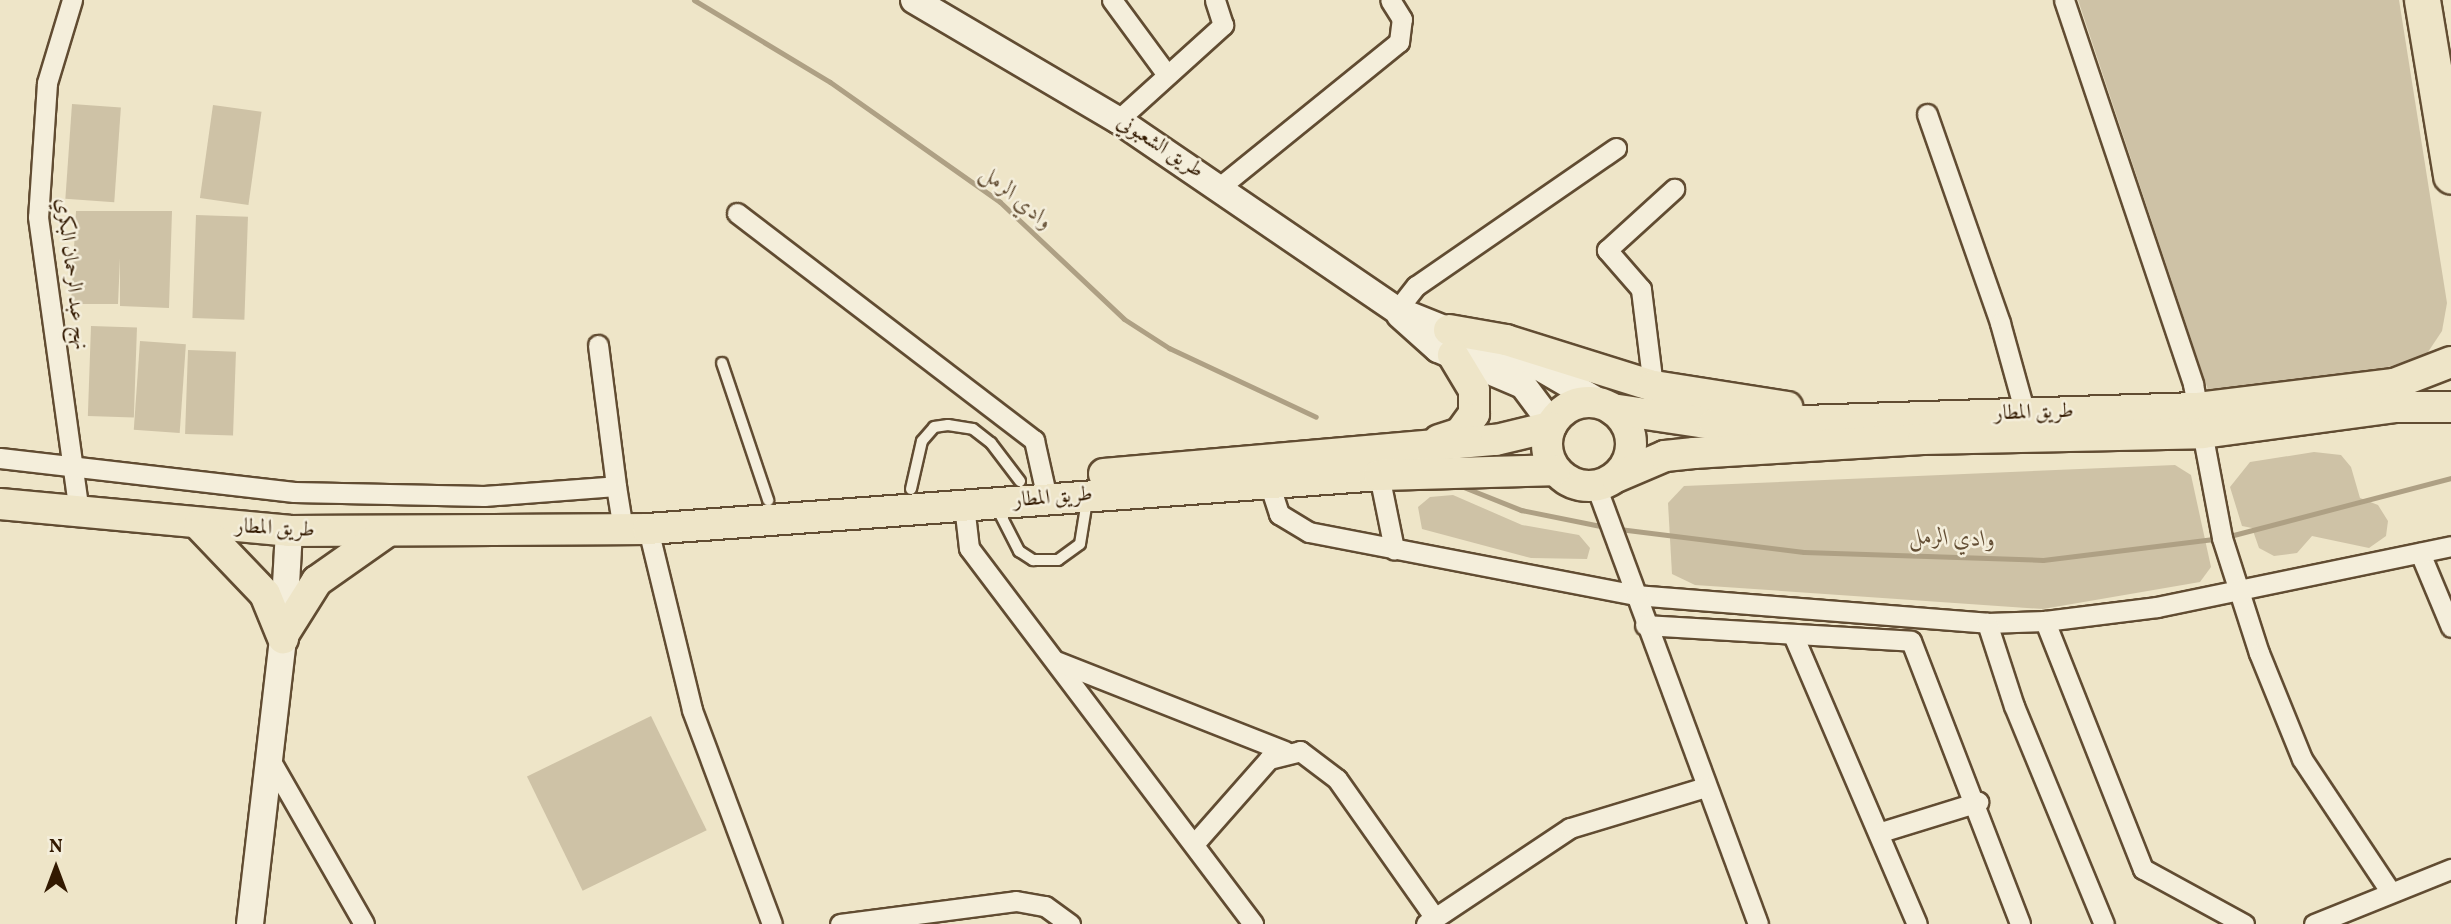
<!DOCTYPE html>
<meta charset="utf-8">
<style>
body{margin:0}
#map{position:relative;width:2451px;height:924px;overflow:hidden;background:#eee5c8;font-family:Vollkorn,Amiri,serif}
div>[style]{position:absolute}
.green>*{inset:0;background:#cec2a6;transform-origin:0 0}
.stream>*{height:5px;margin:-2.5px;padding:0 2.5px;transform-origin:2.5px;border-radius:2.5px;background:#aea084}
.roads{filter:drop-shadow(2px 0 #614c32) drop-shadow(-2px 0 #614c32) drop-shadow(0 2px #614c32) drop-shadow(0 -2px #614c32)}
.lane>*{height:10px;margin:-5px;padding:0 5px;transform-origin:5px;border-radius:5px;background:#f4eedb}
.street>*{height:19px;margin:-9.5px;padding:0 9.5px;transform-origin:9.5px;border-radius:9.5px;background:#f4eedb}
.secondary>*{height:26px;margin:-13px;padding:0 13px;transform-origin:13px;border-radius:13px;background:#f4eedb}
.primary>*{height:30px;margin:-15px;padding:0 15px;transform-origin:15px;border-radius:15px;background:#eee5c8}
.primary>.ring{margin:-15px;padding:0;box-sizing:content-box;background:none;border:30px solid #eee5c8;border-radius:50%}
.highway>*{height:35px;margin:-17.5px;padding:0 17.5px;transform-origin:17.5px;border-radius:17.5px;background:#eee5c8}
span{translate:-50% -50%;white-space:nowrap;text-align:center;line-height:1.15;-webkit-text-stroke:5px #f4eedb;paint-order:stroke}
.street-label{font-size:21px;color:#321900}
.water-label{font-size:23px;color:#644f35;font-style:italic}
.north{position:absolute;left:21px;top:833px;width:70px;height:70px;-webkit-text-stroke:5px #f4eedb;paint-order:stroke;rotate:0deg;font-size:19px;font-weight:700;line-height:28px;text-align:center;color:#321900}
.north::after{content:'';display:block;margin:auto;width:24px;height:32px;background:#321900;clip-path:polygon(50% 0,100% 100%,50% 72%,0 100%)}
</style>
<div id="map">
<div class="green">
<i style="clip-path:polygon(2078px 0,2399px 0,2447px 303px,2442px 331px,2426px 355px,2369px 373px,2209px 393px)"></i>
<i style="left:72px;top:104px;width:49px;height:95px;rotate:4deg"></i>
<i style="left:213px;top:105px;width:49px;height:94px;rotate:8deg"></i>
<i style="clip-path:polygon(76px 211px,172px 211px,169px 308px,120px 306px,120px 258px,118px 304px,71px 304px)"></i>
<i style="left:196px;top:215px;width:52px;height:103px;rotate:2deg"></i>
<i style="left:91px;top:326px;width:46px;height:90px;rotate:2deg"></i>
<i style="left:140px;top:341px;width:46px;height:89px;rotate:4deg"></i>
<i style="left:188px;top:350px;width:48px;height:84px;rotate:2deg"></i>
<i style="clip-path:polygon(2314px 452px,2341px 455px,2351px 467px,2360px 498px,2378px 505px,2388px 521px,2386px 536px,2369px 548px,2312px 536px,2297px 553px,2274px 556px,2259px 548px,2252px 528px,2242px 526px,2230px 487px,2250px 462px)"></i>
<i style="clip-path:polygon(2175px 465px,2191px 475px,2211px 567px,2200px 582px,2043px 609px,1695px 585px,1672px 574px,1668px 503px,1684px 486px)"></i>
<i style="clip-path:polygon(1453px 495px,1522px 525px,1579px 535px,1590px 548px,1587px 559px,1531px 558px,1422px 529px,1418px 507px,1430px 497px)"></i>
<i style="left:651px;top:716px;width:127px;height:138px;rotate:64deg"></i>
</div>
<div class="stream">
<i style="left:694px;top:0;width:159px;rotate:31.1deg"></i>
<i style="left:830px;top:82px;width:208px;rotate:35.2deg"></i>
<i style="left:1000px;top:202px;width:170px;rotate:43.3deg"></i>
<i style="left:1124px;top:319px;width:54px;rotate:32.8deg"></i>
<i style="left:1169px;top:348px;width:162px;rotate:25.1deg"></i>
<i style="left:1461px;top:486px;width:65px;rotate:21.8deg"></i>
<i style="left:1521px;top:510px;width:86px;rotate:11.4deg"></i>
<i style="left:1619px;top:529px;width:186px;rotate:7.1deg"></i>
<i style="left:1804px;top:552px;width:239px;rotate:1.9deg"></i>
<i style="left:2043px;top:560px;width:180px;rotate:-7deg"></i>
<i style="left:2222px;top:538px;width:237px;rotate:-14.7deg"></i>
</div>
<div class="roads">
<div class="lane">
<i style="left:722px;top:363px;width:145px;rotate:71.4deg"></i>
<i style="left:911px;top:489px;width:49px;rotate:-77.1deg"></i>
<i style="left:922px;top:441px;width:18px;rotate:-49deg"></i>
<i style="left:934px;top:427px;width:14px;rotate:-8deg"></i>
<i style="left:948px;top:425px;width:25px;rotate:9deg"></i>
<i style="left:973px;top:429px;width:23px;rotate:38deg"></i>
<i style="left:991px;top:443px;width:48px;rotate:52.7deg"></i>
<i style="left:996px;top:506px;width:51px;rotate:62.9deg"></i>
<i style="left:1019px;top:551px;width:17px;rotate:33deg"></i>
<i style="left:1033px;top:560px;width:25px"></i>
<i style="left:1058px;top:560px;width:27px;rotate:-36deg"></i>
<i style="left:1080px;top:544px;width:44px;rotate:-80.8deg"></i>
</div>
<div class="street">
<i style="left:72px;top:0;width:87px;rotate:106.8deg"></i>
<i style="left:47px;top:83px;width:134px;rotate:93.8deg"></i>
<i style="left:38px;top:217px;width:300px;rotate:82.1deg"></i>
<i style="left:1112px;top:0;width:93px;rotate:53.7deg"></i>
<i style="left:2064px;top:0;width:405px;rotate:71.4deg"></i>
<i style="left:2193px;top:384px;width:157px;rotate:79.3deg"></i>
<i style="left:2222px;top:538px;width:121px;rotate:72.2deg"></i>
<i style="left:2259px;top:653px;width:114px;rotate:67.9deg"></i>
<i style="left:2302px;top:759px;width:159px;rotate:56.3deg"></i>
<i style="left:1927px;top:114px;width:221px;rotate:70.7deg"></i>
<i style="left:2000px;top:323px;width:93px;rotate:74.5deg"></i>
<i style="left:1118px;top:120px;width:142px;rotate:-42.1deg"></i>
<i style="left:1223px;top:25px;width:26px;rotate:-108deg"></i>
<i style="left:1221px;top:186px;width:229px;rotate:-39deg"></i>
<i style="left:1399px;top:42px;width:23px;rotate:-83deg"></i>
<i style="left:1402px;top:19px;width:22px;rotate:-122deg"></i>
<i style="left:737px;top:213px;width:374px;rotate:37.4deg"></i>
<i style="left:1034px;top:440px;width:59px;rotate:77.4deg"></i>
<i style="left:1397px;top:310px;width:31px;rotate:-52deg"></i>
<i style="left:1416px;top:286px;width:243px;rotate:-34.6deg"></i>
<i style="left:598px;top:345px;width:142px;rotate:82.7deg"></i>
<i style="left:1653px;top:386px;width:98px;rotate:-97.1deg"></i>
<i style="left:1641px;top:289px;width:52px;rotate:-131.1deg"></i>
<i style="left:1607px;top:250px;width:91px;rotate:-42.3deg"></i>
<i style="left:0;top:458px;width:296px;rotate:6.6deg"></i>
<i style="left:294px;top:492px;width:190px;rotate:1.2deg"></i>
<i style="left:484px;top:496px;width:132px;rotate:-4.3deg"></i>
<i style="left:616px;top:486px;width:44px;rotate:80.8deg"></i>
<i style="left:1379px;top:475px;width:76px;rotate:78.5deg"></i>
<i style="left:1269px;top:483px;width:33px;rotate:72deg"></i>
<i style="left:1279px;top:514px;width:35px;rotate:31deg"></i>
<i style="left:1309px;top:532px;width:332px;rotate:10.9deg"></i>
<i style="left:1635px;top:595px;width:353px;rotate:4.5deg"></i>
<i style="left:1987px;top:623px;width:58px;rotate:-2deg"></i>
<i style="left:1596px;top:486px;width:467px;rotate:69.7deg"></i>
<i style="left:964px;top:505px;width:43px;rotate:83.4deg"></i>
<i style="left:969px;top:548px;width:471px;rotate:52.9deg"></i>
<i style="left:648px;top:529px;width:186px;rotate:76.3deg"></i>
<i style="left:692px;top:710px;width:228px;rotate:69.5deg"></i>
<i style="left:2420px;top:553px;width:80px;rotate:67.3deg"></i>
<i style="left:1987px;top:623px;width:87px;rotate:72deg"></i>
<i style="left:2014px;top:706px;width:236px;rotate:67.6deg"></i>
<i style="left:1645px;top:625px;width:266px;rotate:3.4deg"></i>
<i style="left:1911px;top:641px;width:303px;rotate:68.9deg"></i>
<i style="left:1793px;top:635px;width:314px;rotate:66.8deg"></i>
<i style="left:1056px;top:661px;width:246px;rotate:21.5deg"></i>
<i style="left:269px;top:758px;width:191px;rotate:60.2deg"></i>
<i style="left:1881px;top:832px;width:102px;rotate:-17.2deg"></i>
<i style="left:1194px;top:844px;width:113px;rotate:-48.6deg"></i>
<i style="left:1269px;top:759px;width:32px;rotate:-14deg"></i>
<i style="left:1300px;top:751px;width:46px;rotate:37.1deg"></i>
<i style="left:1337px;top:779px;width:170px;rotate:54.8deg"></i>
<i style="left:840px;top:924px;width:177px;rotate:-7.4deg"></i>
<i style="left:1016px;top:901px;width:29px;rotate:10deg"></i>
<i style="left:1045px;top:906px;width:31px;rotate:36deg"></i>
<i style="left:1426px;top:924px;width:173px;rotate:-33.7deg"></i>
<i style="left:1570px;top:828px;width:142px;rotate:-16.8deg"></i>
<i style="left:2244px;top:924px;width:115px;rotate:-151.4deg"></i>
<i style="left:2143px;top:869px;width:267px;rotate:-111.6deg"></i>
<i style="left:2045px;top:621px;width:113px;rotate:-7.1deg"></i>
<i style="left:2157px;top:607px;width:300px;rotate:-11.7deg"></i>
<i style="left:2314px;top:924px;width:148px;rotate:-21.9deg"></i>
</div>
<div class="secondary">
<i style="left:914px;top:0;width:237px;rotate:30.5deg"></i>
<i style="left:1118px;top:120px;width:338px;rotate:34.3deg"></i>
<i style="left:1397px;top:310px;width:153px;rotate:21.9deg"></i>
<i style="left:1539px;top:367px;width:78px;rotate:30.2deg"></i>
<i style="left:1400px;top:315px;width:51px;rotate:41.8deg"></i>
<i style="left:1438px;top:349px;width:92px;rotate:23deg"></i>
<i style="left:1523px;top:385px;width:49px;rotate:53.4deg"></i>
<i style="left:250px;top:924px;width:288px;rotate:-83.4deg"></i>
<i style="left:283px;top:638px;width:107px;rotate:-86.8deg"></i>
</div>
<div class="primary">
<i style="left:1449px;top:330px;width:58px;rotate:10deg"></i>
<i style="left:1506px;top:340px;width:154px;rotate:17.4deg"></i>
<i style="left:1653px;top:386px;width:136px;rotate:8.9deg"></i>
<i class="ring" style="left:1547px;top:402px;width:54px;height:54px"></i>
<i style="left:1612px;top:409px;width:103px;rotate:8.4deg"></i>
<i style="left:1714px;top:424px;width:484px;rotate:-1.9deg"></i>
<i style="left:2198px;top:408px;width:197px;rotate:-7deg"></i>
<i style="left:2394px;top:384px;width:61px;rotate:-21.1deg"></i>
<i style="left:1439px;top:440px;width:22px;rotate:-18deg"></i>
<i style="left:1460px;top:433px;width:24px;rotate:-54deg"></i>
<i style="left:1474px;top:414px;width:24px;rotate:-90deg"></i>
<i style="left:1474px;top:390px;width:41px;rotate:-121deg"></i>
<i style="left:1104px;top:474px;width:393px;rotate:-5deg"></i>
<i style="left:1496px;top:440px;width:56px;rotate:-13.5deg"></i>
<i style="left:1616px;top:477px;width:53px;rotate:-23.2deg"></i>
<i style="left:1665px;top:456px;width:29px;rotate:-6deg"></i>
<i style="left:1694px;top:453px;width:229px;rotate:-3.5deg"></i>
<i style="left:1923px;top:439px;width:280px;rotate:-1.2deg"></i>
<i style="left:2203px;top:433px;width:195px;rotate:-7.7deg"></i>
<i style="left:2396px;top:407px;width:55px"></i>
<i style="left:0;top:504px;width:290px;rotate:5.3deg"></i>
<i style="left:289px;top:531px;width:359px;rotate:-0.3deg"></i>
<i style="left:648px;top:529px;width:733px;rotate:-4.22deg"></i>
<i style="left:1379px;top:475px;width:176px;rotate:-1.6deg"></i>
<i style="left:199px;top:525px;width:95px;rotate:46.3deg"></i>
<i style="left:265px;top:594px;width:48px;rotate:67.8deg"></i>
<i style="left:283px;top:635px;width:64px;rotate:-57.8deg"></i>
<i style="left:317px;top:581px;width:83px;rotate:-35.2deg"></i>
</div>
<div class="highway">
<i style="left:2422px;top:0;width:178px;rotate:80.6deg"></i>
</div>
</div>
<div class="street-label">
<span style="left:1160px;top:147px;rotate:33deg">طريق الشعبوني</span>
<span style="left:71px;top:274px;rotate:83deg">نهج عبد الرحمان البكري</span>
<span style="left:2034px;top:413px;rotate:-2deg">طريق المطار</span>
<span style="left:1053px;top:498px;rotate:-5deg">طريق المطار</span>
<span style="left:275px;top:529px;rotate:3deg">طريق المطار</span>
</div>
<div class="water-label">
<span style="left:1016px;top:198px;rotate:40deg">وادي الرمل</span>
<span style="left:1952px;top:539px;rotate:2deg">وادي الرمل</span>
</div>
<div class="north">N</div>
</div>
